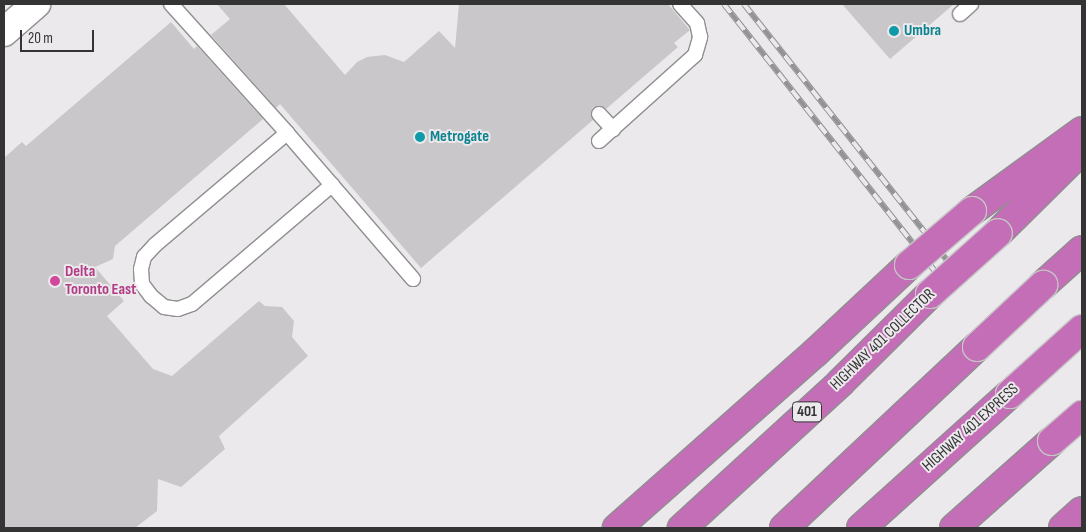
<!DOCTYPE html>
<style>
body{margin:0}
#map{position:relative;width:1086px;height:532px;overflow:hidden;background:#ebe9ec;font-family:"Sofia Sans Condensed",sans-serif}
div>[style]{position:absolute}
.building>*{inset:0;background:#c9c7ca}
.roads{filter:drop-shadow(1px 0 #908e91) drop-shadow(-1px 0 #908e91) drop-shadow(0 1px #908e91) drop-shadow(0 -1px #908e91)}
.lane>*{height:14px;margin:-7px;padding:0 7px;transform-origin:7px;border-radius:7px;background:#fff}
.street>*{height:28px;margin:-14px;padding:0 14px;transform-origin:14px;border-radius:14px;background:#fff}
.highway>*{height:28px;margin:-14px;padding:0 14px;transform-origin:14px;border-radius:14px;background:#c36eb6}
.rail>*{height:5.5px;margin-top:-2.75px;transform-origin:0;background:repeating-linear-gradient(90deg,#ebe9ec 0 11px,#939294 0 22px);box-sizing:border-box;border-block:1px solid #939294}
.bridges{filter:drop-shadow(1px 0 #c6c6c6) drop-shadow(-1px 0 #c6c6c6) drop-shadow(0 1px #c6c6c6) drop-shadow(0 -1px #c6c6c6)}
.highway-bridge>*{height:28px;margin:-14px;padding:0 14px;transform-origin:14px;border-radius:14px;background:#c36eb6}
.dots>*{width:14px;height:14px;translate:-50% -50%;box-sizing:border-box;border:2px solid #ebe9ec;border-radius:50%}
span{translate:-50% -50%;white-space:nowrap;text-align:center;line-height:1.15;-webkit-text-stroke:4px #ebe9ec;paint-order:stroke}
.shield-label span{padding:1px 4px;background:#ebe9ec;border:1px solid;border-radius:4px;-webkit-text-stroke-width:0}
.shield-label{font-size:15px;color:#353435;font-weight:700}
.culture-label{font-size:16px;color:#0d838f;font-weight:700}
.left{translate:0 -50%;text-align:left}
.hotel-label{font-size:16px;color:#b23c85;font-weight:700}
.street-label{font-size:16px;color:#353435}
.frame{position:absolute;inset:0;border:5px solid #353435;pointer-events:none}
.scale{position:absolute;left:20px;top:30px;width:74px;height:22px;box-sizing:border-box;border:2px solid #353435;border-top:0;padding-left:6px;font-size:15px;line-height:18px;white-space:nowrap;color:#353435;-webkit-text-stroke:4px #ebe9ec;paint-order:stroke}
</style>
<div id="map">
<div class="building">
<i style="clip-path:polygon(217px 4px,284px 4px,345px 75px,357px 62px,367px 57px,385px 55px,404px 62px,439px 31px,455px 48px,459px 4px,668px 4px,690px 30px,674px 43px,678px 47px,606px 109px,601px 106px,593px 107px,591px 112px,593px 120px,421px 268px,280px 104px,276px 108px,211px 35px,230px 19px)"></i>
<i style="clip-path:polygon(842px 4px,954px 4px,890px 59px)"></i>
<i style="clip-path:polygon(171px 22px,194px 49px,197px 46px,263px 119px,115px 246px,113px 259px,95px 267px,124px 301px,107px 316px,153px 369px,172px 376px,259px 301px,265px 306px,282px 307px,294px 321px,292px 337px,308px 356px,219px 436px,225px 449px,181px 487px,158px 479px,157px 511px,135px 528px,4px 528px,4px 158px,22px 142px,26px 146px)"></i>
</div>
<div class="roads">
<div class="lane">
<i style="left:171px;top:4px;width:173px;rotate:48deg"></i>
<i style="left:287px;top:133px;width:193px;rotate:49.2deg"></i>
<i style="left:960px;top:14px;width:15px;rotate:-42deg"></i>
<i style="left:599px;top:114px;width:21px;rotate:47deg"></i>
<i style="left:287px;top:133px;width:173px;rotate:139.7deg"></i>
<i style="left:155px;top:245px;width:16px;rotate:133deg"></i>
<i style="left:144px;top:257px;width:12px;rotate:104deg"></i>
<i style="left:141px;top:269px;width:15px;rotate:86deg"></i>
<i style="left:142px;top:284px;width:15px;rotate:53deg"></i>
<i style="left:151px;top:296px;width:17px;rotate:40deg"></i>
<i style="left:164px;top:307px;width:14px;rotate:8deg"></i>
<i style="left:178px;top:309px;width:15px;rotate:-20deg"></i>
<i style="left:192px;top:304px;width:184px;rotate:-40.4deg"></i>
<i style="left:599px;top:141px;width:129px;rotate:-41.9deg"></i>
<i style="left:695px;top:55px;width:19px;rotate:-74deg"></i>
<i style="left:700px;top:37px;width:14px;rotate:-102deg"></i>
<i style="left:697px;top:23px;width:25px;rotate:-132deg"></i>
</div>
<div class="street">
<i style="left:4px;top:32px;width:43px;rotate:-41.2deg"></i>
</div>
<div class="highway">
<i style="left:972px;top:211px;width:136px;rotate:-36deg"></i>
<i style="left:998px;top:233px;width:118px;rotate:-44.7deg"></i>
<i style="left:1043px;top:285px;width:52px;rotate:-41.9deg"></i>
<i style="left:617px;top:528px;width:266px;rotate:-41.5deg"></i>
<i style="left:816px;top:352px;width:127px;rotate:-43.1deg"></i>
<i style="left:682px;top:528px;width:214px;rotate:-42.5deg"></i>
<i style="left:840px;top:383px;width:127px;rotate:-44.7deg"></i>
<i style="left:784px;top:528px;width:265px;rotate:-43.2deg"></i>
<i style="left:861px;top:528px;width:200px;rotate:-42deg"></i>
<i style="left:954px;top:528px;width:131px;rotate:-41.6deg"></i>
<i style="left:1063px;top:528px;width:25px;rotate:-42deg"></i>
</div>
</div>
<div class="rail">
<i style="left:724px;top:4px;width:340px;rotate:51.7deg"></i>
<i style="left:744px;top:4px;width:327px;rotate:51.6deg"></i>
</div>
<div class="bridges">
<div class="highway-bridge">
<i style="left:909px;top:265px;width:83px;rotate:-40.6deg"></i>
<i style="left:930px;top:294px;width:91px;rotate:-41.9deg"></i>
<i style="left:977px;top:347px;width:91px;rotate:-43.2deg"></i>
<i style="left:1010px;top:394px;width:97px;rotate:-42.1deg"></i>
<i style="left:1052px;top:441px;width:40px;rotate:-41deg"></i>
</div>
</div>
<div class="dots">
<i style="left:894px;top:31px;background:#0f9aa8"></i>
<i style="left:420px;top:137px;background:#0f9aa8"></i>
<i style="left:55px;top:281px;background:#d1479c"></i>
</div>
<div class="shield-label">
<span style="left:807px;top:412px">401</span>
</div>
<div class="culture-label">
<span class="left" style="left:904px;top:31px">Umbra</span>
<span class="left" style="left:430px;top:137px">Metrogate</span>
</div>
<div class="hotel-label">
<span class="left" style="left:65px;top:281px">Delta<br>Toronto East</span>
</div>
<div class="street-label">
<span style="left:883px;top:340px;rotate:-44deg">HIGHWAY 401 COLLECTOR</span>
<span style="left:971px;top:428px;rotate:-42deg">HIGHWAY 401 EXPRESS</span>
</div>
<div class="frame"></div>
<div class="scale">20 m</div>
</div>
